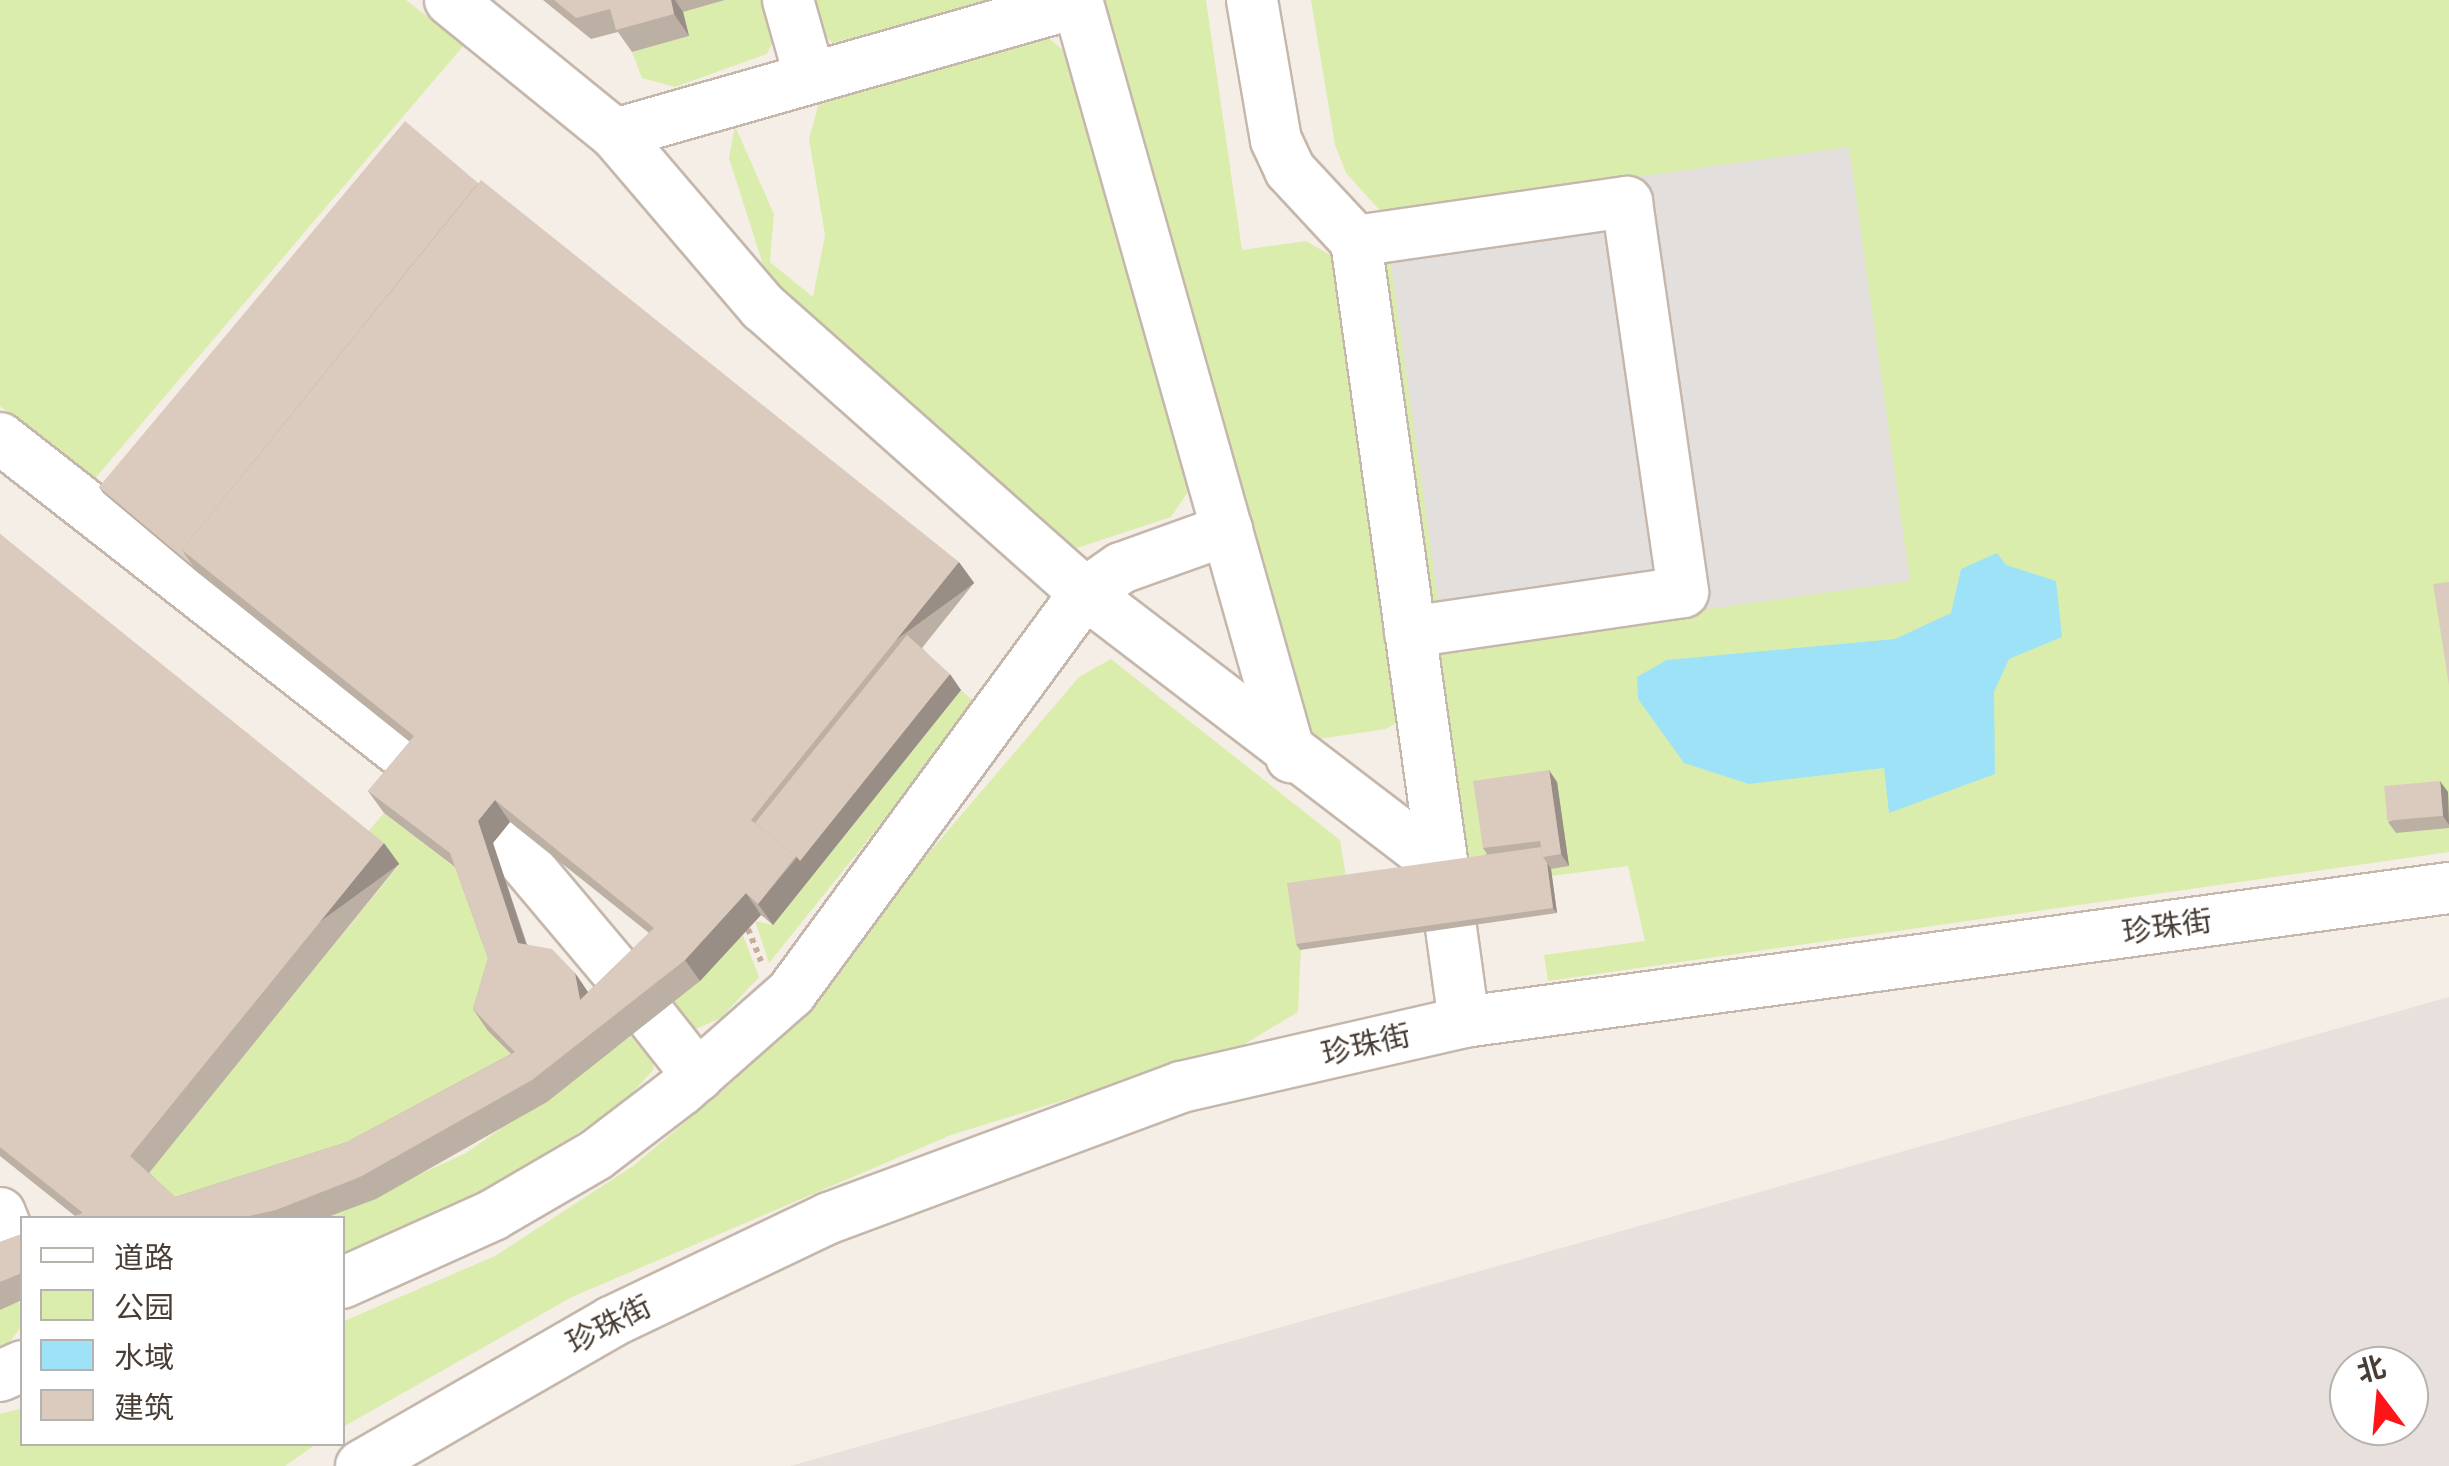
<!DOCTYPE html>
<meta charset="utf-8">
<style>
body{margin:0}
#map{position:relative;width:2449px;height:1466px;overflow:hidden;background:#f5eee7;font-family:Cabin,"Noto Sans SC",sans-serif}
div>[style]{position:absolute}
.industrial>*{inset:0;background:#e7e0dc}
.green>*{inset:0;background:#dbedac}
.parking>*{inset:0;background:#e3dfdc;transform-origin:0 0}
.water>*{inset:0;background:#9ee2f8}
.path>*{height:6px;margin-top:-3px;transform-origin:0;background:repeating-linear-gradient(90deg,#c5ae98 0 5px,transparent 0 10px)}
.roads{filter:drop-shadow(2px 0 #c5b7ab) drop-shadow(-2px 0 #c5b7ab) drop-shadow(0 2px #c5b7ab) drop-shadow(0 -2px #c5b7ab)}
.minor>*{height:50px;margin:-25px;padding:0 25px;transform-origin:25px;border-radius:25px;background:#fff}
.wall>*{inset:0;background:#bcafa3}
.shaded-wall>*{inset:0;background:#998e85;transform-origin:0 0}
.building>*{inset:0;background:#dbcbbe;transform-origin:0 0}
span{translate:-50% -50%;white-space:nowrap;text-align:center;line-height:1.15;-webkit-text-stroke:8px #fff;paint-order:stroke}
.street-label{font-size:30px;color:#493e35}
.legend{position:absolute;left:20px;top:1216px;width:325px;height:230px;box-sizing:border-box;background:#fff;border:2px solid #b6b2ae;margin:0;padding:12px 18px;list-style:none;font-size:30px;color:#493e35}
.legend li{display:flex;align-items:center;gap:20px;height:50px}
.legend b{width:50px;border:2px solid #b6b2ae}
.north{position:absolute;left:2329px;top:1346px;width:100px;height:100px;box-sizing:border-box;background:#fff;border:2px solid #b6b2ae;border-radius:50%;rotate:344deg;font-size:28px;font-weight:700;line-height:40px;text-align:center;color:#493e35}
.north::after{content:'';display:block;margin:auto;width:35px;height:45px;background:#ff1418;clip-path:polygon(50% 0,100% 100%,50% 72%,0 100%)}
</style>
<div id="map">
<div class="industrial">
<i style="clip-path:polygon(evenodd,2449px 997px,2449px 1466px,790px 1466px,2449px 997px,2349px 1366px,2409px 1366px,2409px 1426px,2349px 1426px,2349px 1366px)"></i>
</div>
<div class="green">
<i style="clip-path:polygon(0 0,406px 0,464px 45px,92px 482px,0 406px)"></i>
<i style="clip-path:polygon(725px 0,769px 0,777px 32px,767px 54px,675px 87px,642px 78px,632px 52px,689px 36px,683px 12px)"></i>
<i style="clip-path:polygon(796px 0,992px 0,832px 43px)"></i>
<i style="clip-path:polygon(1100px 0,1206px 0,1242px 250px,1306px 241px,1344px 263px,1399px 721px,1386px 729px,1312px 740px,1301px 720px)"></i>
<i style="clip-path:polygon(1311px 0,2449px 0,2449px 852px,1548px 981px,1544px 955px,1645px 941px,1628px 866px,1551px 876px,1463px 864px,1432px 649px,1849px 148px,1384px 215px,1346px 173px,1335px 145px)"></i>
<i style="clip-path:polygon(1045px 35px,1076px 61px,1196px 480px,1171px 517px,1074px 549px,771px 290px,729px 158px,735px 126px,774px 214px,770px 262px,813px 297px,825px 235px,809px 139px,821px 96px)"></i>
<i style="clip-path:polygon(1390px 255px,1440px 600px,1431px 602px,1379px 261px)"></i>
<i style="clip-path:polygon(1111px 659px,1340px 840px,1356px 939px,1301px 947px,1298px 1012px,1243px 1045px,951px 1135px,572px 1297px,343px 1427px,342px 1322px,495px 1256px,633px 1166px,735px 1080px,1079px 677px)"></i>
<i style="clip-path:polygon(961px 690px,977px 704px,769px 963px,755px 921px,773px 925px)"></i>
<i style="clip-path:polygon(384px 813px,465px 875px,503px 980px,488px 1031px,530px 1074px,193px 1218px,145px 1177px,399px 865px,364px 836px)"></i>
<i style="clip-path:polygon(743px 935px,759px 977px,721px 1018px,687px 1033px,662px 1012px)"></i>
<i style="clip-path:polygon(646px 1026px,654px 1069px,625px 1101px,496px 1188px,343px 1262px,342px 1218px,325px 1218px,466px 1153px)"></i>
<i style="clip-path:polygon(19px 1301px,22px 1326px,0 1354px,0 1309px)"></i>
<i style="clip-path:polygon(22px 1408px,22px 1444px,316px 1444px,285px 1466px,0 1466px,0 1414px)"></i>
</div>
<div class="parking">
<i style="left:1849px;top:147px;width:438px;height:470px;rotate:82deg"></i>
</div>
<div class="water">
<i style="clip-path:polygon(1997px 553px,2006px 565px,2056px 581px,2062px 637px,2009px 659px,1994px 692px,1995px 774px,1889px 813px,1884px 768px,1749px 784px,1684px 763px,1638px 699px,1637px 677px,1667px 660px,1895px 639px,1951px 613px,1961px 569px)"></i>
</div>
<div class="path">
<i style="left:748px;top:929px;width:35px;rotate:68deg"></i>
</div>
<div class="roads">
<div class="minor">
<i style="left:450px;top:0;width:213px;rotate:39.1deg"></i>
<i style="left:615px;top:134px;width:228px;rotate:49.5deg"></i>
<i style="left:763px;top:307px;width:431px;rotate:41.6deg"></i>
<i style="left:1085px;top:593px;width:451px;rotate:37.4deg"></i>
<i style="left:788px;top:0;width:81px;rotate:74.2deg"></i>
<i style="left:1077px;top:0;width:787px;rotate:74.21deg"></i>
<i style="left:1252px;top:0;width:142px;rotate:80.3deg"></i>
<i style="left:1276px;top:140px;width:33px;rotate:65deg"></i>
<i style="left:1290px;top:170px;width:97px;rotate:47.1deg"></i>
<i style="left:1356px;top:241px;width:632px;rotate:82.09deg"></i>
<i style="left:615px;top:134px;width:480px;rotate:-15.9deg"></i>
<i style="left:1356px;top:241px;width:274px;rotate:-8.2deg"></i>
<i style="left:1627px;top:202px;width:394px;rotate:81.8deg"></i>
<i style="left:1683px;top:592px;width:276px;rotate:171.7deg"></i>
<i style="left:0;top:438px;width:536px;rotate:38.03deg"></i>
<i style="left:500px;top:833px;width:205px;rotate:49.9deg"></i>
<i style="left:1451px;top:928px;width:95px;rotate:82.1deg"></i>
<i style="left:654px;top:1020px;width:71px;rotate:51.8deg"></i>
<i style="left:0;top:1213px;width:52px;rotate:68.4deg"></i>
<i style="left:342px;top:1283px;width:166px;rotate:-24.2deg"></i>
<i style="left:493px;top:1215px;width:119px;rotate:-30.2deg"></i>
<i style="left:596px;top:1155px;width:107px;rotate:-37.4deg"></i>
<i style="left:681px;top:1090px;width:147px;rotate:-41.4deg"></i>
<i style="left:791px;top:993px;width:496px;rotate:-53.7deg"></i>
<i style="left:1085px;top:593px;width:44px;rotate:-34.8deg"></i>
<i style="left:1121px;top:568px;width:113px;rotate:-19.7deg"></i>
<i style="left:0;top:1376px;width:24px;rotate:-24deg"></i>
<i style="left:361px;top:1466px;width:289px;rotate:-29.9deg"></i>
<i style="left:611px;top:1322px;width:242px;rotate:-25.5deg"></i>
<i style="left:829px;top:1218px;width:376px;rotate:-20.4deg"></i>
<i style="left:1181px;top:1087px;width:290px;rotate:-12.9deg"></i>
<i style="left:1464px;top:1022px;width:994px;rotate:-7.75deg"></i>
</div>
</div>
<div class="wall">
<i style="clip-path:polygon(543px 0,725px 0,683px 12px,689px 36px,632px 52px,618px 32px,591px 39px)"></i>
<i style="clip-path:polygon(evenodd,478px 183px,974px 583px,922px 648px,961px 690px,773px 925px,761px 915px,700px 981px,547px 1102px,376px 1199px,325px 1218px,68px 1218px,75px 1216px,0 1156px,0 534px,399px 864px,149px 1173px,175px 1197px,347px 1142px,511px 1054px,488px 1031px,473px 1009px,488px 958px,455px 867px,384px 813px,368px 791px,410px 742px,197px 572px,103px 493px,99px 487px,478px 183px,510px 822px,649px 933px,588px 992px,575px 973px,527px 944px,493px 843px,510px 822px)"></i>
<i style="clip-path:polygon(1557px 782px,1569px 866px,1551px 869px,1557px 913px,1300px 950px,1296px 944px,1487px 854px,1483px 848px)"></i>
<i style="clip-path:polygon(2448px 792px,2449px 828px,2396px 833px,2388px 822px)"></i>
<i style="clip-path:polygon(22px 1234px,22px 1300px,0 1310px,0 1242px)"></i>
</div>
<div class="shaded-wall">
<i style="clip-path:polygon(671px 0,675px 0,683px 12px,689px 36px,674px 14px)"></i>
<i style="left:959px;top:562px;width:26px;height:331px;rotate:54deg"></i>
<i style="clip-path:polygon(950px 674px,961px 690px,773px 925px,758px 904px)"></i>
<i style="clip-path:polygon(1549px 770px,1557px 782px,1569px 866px,1561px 854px)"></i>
<i style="clip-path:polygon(2440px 781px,2448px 792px,2449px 825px,2443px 816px)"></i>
<i style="clip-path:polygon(495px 800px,510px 822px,493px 843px,533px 965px,518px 943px,478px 821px)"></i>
<i style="left:384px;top:843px;width:26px;height:403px;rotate:54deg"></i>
<i style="clip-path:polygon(1547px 863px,1551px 869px,1557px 913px,1553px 908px)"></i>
<i style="clip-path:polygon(746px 893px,761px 915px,700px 981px,685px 960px)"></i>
<i style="clip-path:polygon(575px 973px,590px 995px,580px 1000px)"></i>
</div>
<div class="building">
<i style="clip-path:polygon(554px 0,671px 0,674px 14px,616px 30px,610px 9px,576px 18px)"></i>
<i style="clip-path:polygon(405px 121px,478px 183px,182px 550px,193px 566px,99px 487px)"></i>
<i style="clip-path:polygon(evenodd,481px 180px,959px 562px,751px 820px,796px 856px,758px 904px,746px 893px,685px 960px,532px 1080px,360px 1177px,276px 1210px,240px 1218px,68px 1218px,83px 1213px,0 1147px,0 534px,384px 843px,130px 1156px,175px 1197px,347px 1142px,515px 1052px,473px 1009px,488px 958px,450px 853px,368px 791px,414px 736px,182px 550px,481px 180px,495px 800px,654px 928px,580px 1000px,575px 973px,552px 949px,518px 943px,478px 821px,495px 800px)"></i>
<i style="clip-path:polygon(2449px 582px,2449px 685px,2433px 584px)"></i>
<i style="clip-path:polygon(907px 635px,950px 674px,800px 861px,796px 856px,755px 823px)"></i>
<i style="clip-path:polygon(1549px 770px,1561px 854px,1543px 857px,1540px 841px,1483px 848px,1473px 781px)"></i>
<i style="left:2440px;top:781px;width:35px;height:56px;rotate:85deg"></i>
<i style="clip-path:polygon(1541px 847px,1543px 857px,1547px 863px,1553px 908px,1296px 944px,1287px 883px)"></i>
<i style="clip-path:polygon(22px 1234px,22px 1273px,0 1282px,0 1242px)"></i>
</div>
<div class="street-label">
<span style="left:2167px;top:927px;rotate:-8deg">珍珠街</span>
<span style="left:1366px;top:1045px;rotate:-13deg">珍珠街</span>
<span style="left:609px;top:1325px;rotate:-27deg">珍珠街</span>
</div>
<ul class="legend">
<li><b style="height:12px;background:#fff"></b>道路</li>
<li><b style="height:28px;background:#dbedac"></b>公园</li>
<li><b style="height:28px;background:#9ee2f8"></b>水域</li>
<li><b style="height:28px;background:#dbcbbe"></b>建筑</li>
</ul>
<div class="north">北</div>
</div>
